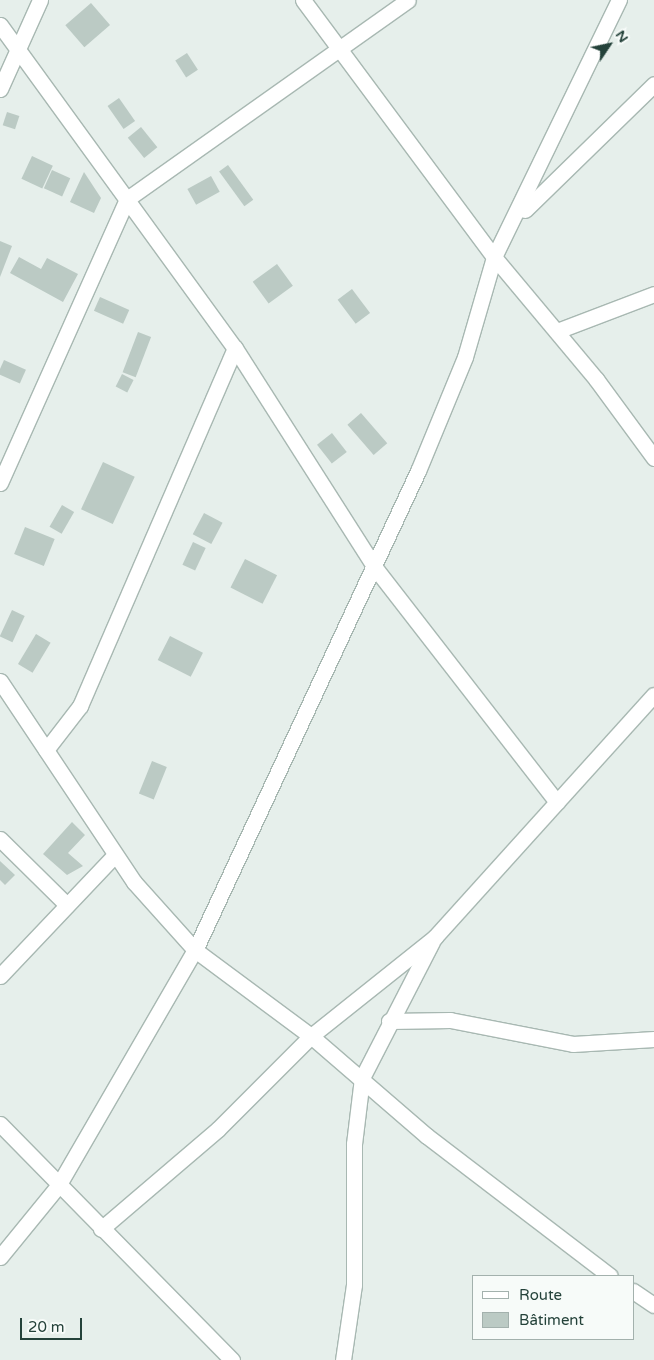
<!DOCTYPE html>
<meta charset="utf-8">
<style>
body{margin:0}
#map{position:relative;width:654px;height:1360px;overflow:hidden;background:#e6efeb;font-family:"Varela Round",sans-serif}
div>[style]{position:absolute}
.building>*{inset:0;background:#bbcac4;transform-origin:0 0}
.roads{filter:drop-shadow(1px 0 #a8b8b2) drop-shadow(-1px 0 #a8b8b2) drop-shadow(0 1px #a8b8b2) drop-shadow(0 -1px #a8b8b2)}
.minor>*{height:15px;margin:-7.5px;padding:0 7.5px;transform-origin:7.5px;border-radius:7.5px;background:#fff}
span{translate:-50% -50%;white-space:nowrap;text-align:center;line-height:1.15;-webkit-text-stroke:4.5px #f7fbf9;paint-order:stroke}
.legend{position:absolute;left:472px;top:1275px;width:162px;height:65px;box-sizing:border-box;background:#f7fbf9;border:1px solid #a3b1ad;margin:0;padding:6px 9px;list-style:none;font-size:15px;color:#24423a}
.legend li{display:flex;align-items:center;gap:10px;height:25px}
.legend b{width:25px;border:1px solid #a3b1ad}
.north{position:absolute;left:584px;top:20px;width:50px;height:50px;-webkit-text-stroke:4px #f7fbf9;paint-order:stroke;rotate:56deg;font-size:14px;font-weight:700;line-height:20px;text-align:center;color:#24423a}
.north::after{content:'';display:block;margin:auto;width:18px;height:22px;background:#24423a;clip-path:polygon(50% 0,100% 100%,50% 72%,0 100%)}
.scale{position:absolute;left:20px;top:1318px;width:62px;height:22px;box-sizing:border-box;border:2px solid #24423a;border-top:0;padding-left:6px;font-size:15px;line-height:18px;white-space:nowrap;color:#24423a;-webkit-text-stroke:4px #f7fbf9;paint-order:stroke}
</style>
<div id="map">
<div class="building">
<i style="left:91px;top:3px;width:29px;height:34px;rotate:49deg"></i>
<i style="left:187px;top:53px;width:20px;height:14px;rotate:57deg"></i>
<i style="left:119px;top:98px;width:28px;height:14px;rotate:55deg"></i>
<i style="left:7px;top:112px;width:13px;height:14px;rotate:18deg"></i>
<i style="left:141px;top:127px;width:26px;height:17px;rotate:51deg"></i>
<i style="left:32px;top:156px;width:23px;height:25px;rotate:25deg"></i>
<i style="left:228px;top:165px;width:43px;height:11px;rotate:54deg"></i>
<i style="left:52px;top:170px;width:20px;height:20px;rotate:24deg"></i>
<i style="clip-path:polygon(84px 172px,101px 198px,94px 213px,70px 202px)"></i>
<i style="left:211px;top:176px;width:18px;height:27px;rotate:61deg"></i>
<i style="clip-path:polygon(0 241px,12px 246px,0 277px)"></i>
<i style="clip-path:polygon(19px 257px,41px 269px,47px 258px,78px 274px,63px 302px,10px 273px)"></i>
<i style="left:277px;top:264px;width:27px;height:30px;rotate:54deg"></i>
<i style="left:352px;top:289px;width:30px;height:18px;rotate:53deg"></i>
<i style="left:100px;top:297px;width:32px;height:15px;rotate:24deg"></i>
<i style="left:138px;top:332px;width:14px;height:43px;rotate:21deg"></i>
<i style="left:4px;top:360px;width:24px;height:15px;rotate:24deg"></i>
<i style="left:122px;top:374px;width:13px;height:14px;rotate:27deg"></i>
<i style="left:361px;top:413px;width:40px;height:18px;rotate:49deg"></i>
<i style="left:332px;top:433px;width:24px;height:19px;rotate:52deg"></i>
<i style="left:103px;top:462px;width:35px;height:52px;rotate:25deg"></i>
<i style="left:62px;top:505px;width:14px;height:25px;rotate:30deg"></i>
<i style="left:204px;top:513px;width:21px;height:24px;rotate:28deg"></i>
<i style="left:25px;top:527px;width:32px;height:29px;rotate:22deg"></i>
<i style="left:193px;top:542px;width:14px;height:25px;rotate:25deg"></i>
<i style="left:245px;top:559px;width:36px;height:32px;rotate:27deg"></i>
<i style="left:12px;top:610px;width:14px;height:29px;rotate:25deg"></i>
<i style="left:36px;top:634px;width:17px;height:35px;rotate:31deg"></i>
<i style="left:170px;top:636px;width:37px;height:27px;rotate:27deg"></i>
<i style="left:152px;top:761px;width:16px;height:35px;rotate:22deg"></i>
<i style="clip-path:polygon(72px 822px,85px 835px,68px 853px,83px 866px,67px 875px,43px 854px)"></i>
<i style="clip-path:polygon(0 861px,15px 875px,5px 885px,0 880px)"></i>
</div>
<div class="roads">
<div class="minor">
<i style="left:303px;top:0;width:320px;rotate:53.4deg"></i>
<i style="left:494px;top:257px;width:286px;rotate:-64.1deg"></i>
<i style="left:0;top:25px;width:399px;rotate:54deg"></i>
<i style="left:235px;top:348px;width:262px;rotate:57.5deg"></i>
<i style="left:376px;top:569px;width:295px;rotate:52.2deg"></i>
<i style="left:0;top:89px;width:98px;rotate:-65.8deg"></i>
<i style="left:525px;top:210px;width:180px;rotate:-44.3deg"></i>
<i style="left:494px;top:257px;width:159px;rotate:50.1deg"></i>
<i style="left:596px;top:379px;width:98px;rotate:53.7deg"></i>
<i style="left:557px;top:331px;width:104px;rotate:-20.9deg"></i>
<i style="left:0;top:483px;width:311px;rotate:-65.9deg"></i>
<i style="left:127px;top:199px;width:344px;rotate:-35.3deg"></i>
<i style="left:0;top:681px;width:242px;rotate:56.3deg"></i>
<i style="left:134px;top:882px;width:91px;rotate:48.1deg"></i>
<i style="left:195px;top:950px;width:144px;rotate:36.6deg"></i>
<i style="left:311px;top:1036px;width:159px;rotate:-38.6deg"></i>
<i style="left:435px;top:937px;width:326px;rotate:-47.9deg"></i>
<i style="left:46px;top:750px;width:56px;rotate:-52.3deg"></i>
<i style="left:80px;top:706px;width:390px;rotate:-66.6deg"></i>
<i style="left:0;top:839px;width:94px;rotate:44.6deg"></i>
<i style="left:0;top:976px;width:167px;rotate:-46.5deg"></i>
<i style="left:389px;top:1021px;width:61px;rotate:-0.9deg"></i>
<i style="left:450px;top:1020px;width:125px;rotate:11deg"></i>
<i style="left:573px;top:1044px;width:81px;rotate:-3.5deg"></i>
<i style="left:0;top:1124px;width:331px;rotate:45.5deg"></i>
<i style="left:101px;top:1229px;width:154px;rotate:-40.5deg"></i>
<i style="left:218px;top:1129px;width:132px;rotate:-45deg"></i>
<i style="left:311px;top:1036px;width:153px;rotate:40.8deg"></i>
<i style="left:427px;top:1136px;width:230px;rotate:37.4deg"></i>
<i style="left:0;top:1257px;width:92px;rotate:-50.8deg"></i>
<i style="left:58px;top:1186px;width:273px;rotate:-59.9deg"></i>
<i style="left:195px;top:950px;width:528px;rotate:-65.04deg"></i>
<i style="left:418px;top:471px;width:123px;rotate:-67.6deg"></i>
<i style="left:465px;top:357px;width:104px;rotate:-73.8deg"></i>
<i style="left:633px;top:1291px;width:25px;rotate:34deg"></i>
<i style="left:343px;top:1360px;width:76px;rotate:-81.7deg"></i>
<i style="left:354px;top:1285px;width:141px;rotate:-90deg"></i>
<i style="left:354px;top:1144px;width:66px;rotate:-83.1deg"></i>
<i style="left:362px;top:1078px;width:153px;rotate:-62.8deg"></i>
</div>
</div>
<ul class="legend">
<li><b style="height:6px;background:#fff"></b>Route</li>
<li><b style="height:14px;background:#bbcac4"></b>Bâtiment</li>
</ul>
<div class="north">N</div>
<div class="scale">20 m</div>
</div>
